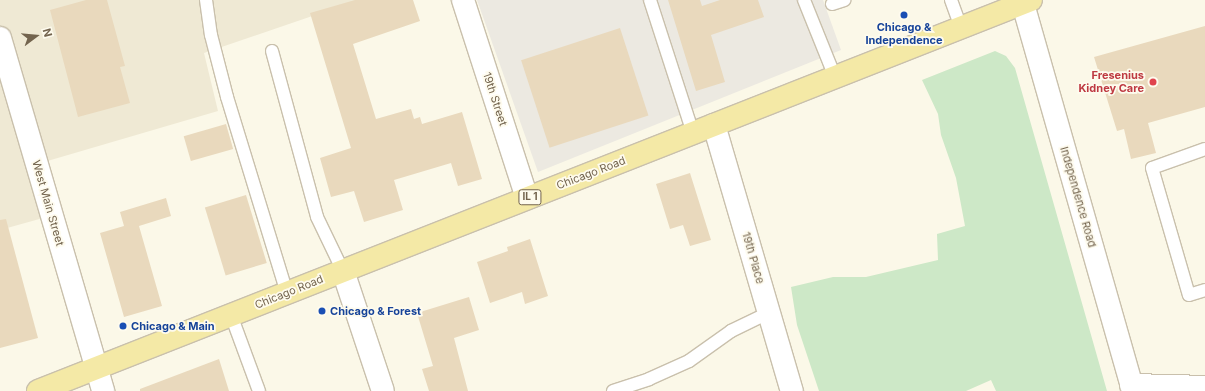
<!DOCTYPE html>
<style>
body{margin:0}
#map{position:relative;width:1205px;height:391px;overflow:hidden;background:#fbf8e8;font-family:Inter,sans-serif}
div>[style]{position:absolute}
.residential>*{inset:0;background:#efe9d4}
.industrial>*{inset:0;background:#ece9e1}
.green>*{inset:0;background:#cde8c7}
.building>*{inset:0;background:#e9d9bd;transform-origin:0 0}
.roads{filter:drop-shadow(1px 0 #c9c0ac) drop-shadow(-1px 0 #c9c0ac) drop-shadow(0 1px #c9c0ac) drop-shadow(0 -1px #c9c0ac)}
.service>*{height:12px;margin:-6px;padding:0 6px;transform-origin:6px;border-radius:6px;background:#fff}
.minor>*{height:22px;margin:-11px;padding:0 11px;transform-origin:11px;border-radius:11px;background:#fff}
.primary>*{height:22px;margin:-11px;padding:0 11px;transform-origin:11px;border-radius:11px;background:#f4e9a6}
.dots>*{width:11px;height:11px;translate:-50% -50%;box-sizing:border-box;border:2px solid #fefbee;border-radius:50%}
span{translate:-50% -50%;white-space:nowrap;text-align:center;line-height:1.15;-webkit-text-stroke:3.5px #fefbee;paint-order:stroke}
.shield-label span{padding:1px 3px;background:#fefbee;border:1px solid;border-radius:3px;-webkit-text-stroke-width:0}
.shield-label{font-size:10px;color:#73644e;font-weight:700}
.transit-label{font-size:11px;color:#164399;font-weight:700}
.left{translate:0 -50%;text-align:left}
.health-label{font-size:11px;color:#be3a42;font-weight:700}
.right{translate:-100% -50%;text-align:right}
.street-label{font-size:11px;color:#73644e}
.north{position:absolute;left:16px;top:16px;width:40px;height:40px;-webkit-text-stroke:3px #fefbee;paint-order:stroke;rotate:74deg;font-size:11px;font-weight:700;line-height:16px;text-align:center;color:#73644e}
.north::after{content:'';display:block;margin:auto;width:14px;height:18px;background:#73644e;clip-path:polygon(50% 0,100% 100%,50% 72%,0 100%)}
</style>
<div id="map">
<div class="residential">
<i style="clip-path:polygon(0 0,359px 0,204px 53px,218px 111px,27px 167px,43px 218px,0 230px)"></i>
</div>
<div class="industrial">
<i style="clip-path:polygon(477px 0,823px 0,841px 50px,538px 172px)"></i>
</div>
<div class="green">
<i style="clip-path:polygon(995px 51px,1006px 56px,1015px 68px,1107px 391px,996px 391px,991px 380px,966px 391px,819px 391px,797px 325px,791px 287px,833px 277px,866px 277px,938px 260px,937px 234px,965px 226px,956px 178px,941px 135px,938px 114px,922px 80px)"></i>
</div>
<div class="building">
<i style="clip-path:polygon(86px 0,107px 0,125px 66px,120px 67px,130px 103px,78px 117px,50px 10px)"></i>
<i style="clip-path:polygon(355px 0,413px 0,420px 21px,353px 44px,376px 119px,411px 109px,414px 119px,420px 117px,422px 124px,462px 112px,482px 179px,458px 186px,451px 163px,394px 180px,403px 210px,364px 222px,354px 191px,331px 197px,320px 158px,351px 148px,310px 13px)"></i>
<i style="clip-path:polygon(668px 0,700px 0,702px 6px,720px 0,758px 0,764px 17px,711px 35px,725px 82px,696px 91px)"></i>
<i style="clip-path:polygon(1205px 26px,1205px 107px,1148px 123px,1156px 153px,1131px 159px,1124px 129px,1117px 131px,1094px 57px)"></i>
<i style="left:620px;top:28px;width:92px;height:104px;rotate:72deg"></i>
<i style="left:226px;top:124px;width:26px;height:44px;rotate:74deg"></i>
<i style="clip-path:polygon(690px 173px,711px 240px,690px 246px,683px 225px,670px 229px,656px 184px)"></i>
<i style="left:246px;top:195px;width:71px;height:43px;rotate:73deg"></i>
<i style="clip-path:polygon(166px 198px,171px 216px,139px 226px,162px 306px,124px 317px,100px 233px,124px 226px,120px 212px)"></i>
<i style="clip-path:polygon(6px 219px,38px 338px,0 348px,0 220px)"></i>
<i style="clip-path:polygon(530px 239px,548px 296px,525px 304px,522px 292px,490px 303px,477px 262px,508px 251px,507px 247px)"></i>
<i style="clip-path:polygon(469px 297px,479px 330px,454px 338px,468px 391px,429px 391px,422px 369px,433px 366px,417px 313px)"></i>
<i style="clip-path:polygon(219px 359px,229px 391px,140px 391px,140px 389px)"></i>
</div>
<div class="roads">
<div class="service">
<i style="left:206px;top:0;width:35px;rotate:82deg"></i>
<i style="left:211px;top:35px;width:64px;rotate:75.5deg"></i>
<i style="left:227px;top:97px;width:205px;rotate:73deg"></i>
<i style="left:650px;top:0;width:140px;rotate:72.1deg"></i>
<i style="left:804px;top:0;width:83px;rotate:68.1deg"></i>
<i style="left:951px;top:0;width:30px;rotate:70deg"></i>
<i style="left:832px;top:4px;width:13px;rotate:-18deg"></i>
<i style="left:272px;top:51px;width:172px;rotate:74.8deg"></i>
<i style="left:317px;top:217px;width:60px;rotate:64.3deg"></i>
<i style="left:1205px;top:149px;width:56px;rotate:160.3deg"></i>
<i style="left:1152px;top:168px;width:132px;rotate:73.8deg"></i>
<i style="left:1189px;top:295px;width:17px;rotate:-17deg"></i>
<i style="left:231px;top:315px;width:81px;rotate:69.8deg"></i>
<i style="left:613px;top:391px;width:38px;rotate:-18deg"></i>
<i style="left:649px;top:379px;width:44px;rotate:-24.2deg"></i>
<i style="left:689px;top:361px;width:52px;rotate:-35.5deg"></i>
<i style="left:731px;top:331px;width:41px;rotate:-25.9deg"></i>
</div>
<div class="minor">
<i style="left:463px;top:0;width:208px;rotate:72.1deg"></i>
<i style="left:1023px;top:4px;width:402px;rotate:74.1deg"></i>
<i style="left:0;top:38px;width:368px;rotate:73.7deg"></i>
<i style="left:714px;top:125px;width:277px;rotate:73.7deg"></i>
<i style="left:343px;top:271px;width:126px;rotate:71.6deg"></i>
<i style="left:1131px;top:385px;width:74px;rotate:1.5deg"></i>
</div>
<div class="primary">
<i style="left:38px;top:391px;width:1067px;rotate:-21.49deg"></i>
</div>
</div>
<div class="dots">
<i style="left:904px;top:15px;background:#1a4fb4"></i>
<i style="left:1153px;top:82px;background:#e0444e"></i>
<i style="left:322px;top:311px;background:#1a4fb4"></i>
<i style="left:123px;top:326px;background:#1a4fb4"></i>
</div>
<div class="shield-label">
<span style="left:530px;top:197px">IL 1</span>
</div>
<div class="transit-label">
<span style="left:904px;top:34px">Chicago &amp;<br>Independence</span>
<span class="left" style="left:330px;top:311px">Chicago &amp; Forest</span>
<span class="left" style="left:131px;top:326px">Chicago &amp; Main</span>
</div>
<div class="health-label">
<span class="right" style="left:1144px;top:82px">Fresenius<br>Kidney Care</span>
</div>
<div class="street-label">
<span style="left:495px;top:99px;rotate:72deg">19th Street</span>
<span style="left:591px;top:173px;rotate:-21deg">Chicago Road</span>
<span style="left:1078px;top:197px;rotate:74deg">Independence Road</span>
<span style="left:48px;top:203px;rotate:74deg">West Main Street</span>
<span style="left:753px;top:258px;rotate:74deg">19th Place</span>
<span style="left:289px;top:292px;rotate:-22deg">Chicago Road</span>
</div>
<div class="north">N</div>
</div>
